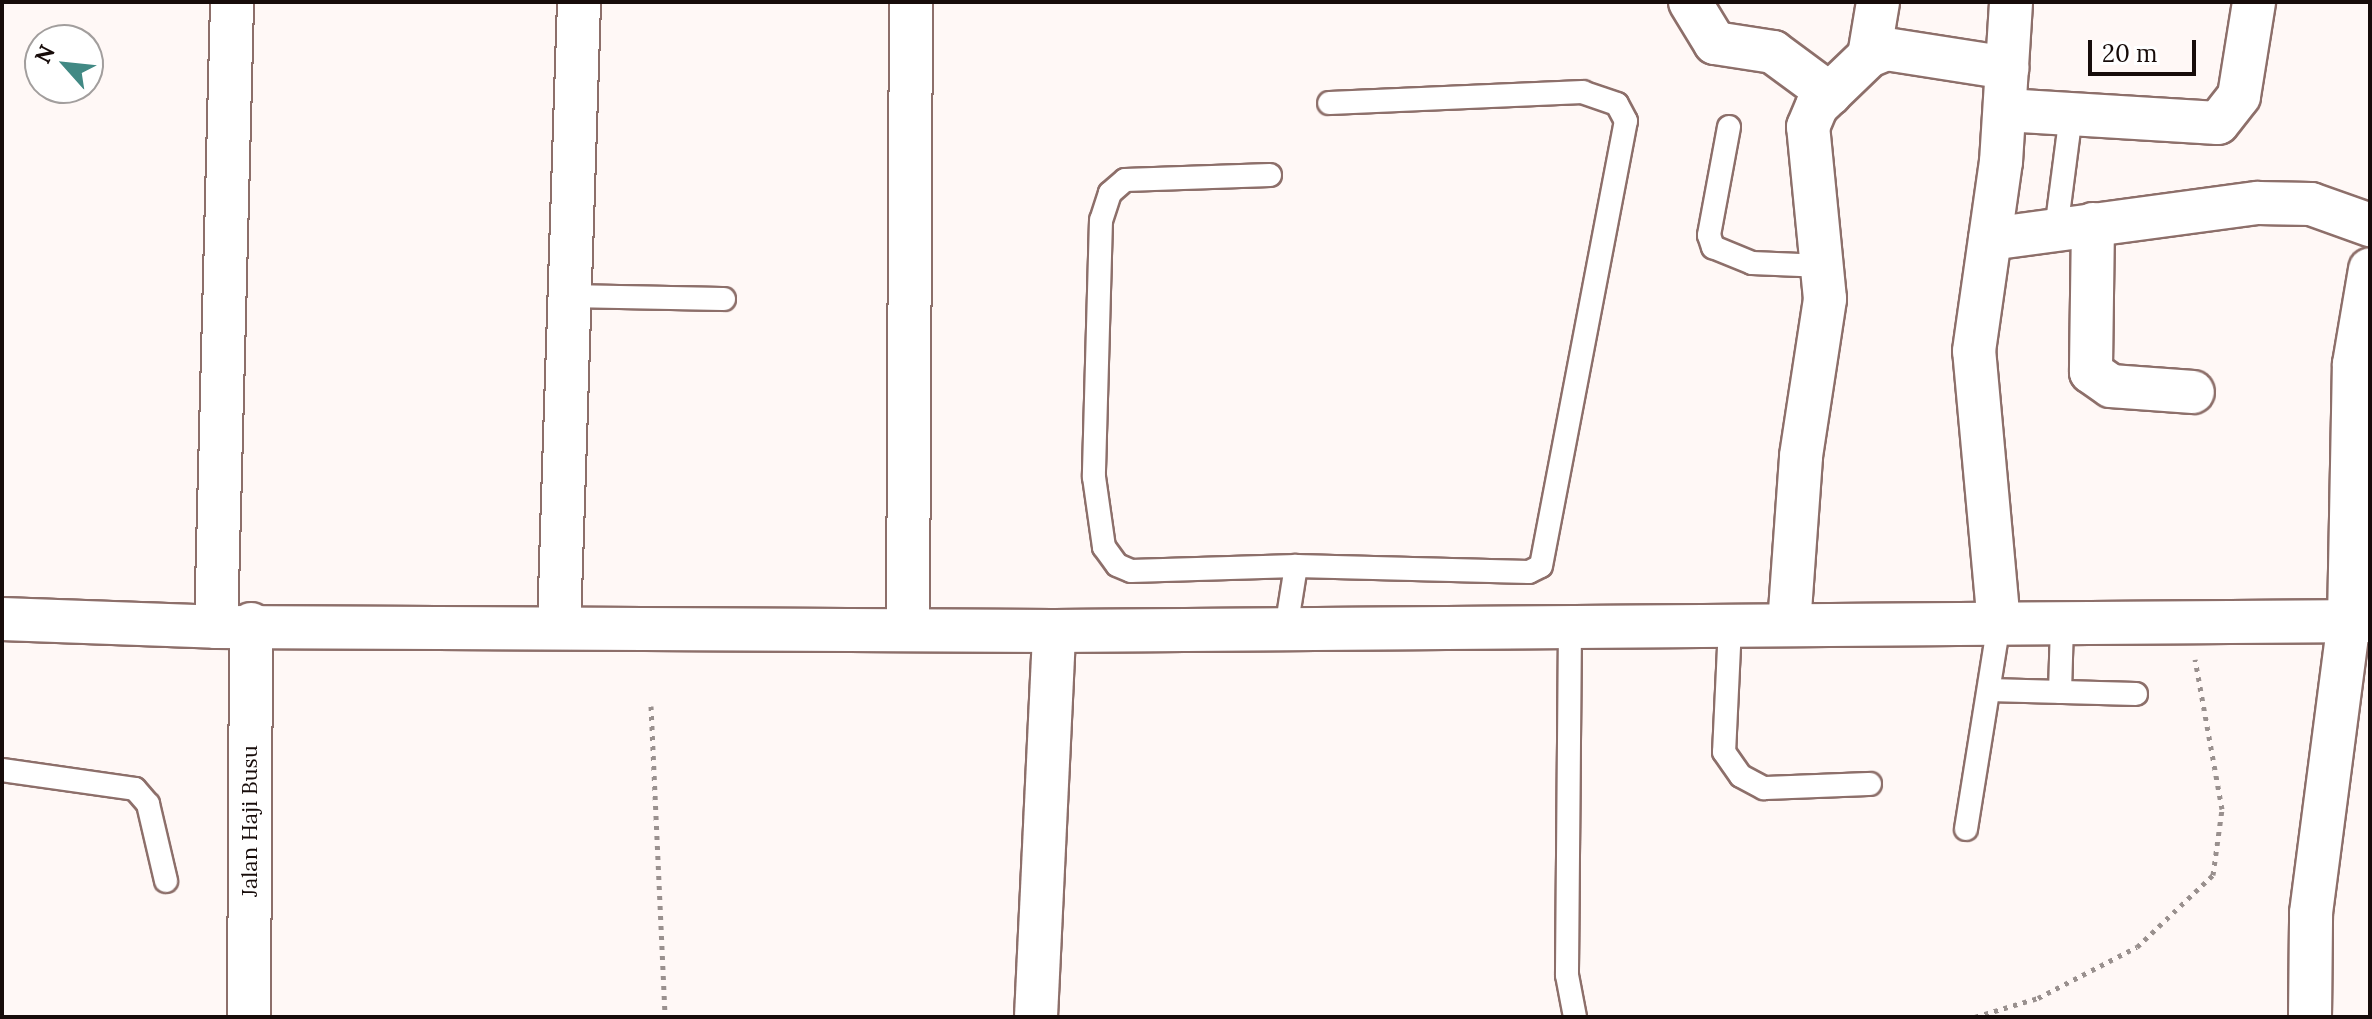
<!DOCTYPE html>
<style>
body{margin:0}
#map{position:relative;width:2372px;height:1019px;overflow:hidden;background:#fff8f6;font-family:Lora,serif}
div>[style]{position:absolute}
.path>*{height:5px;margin-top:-2.5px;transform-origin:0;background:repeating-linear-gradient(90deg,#99908e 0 4px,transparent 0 10px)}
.roads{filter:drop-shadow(2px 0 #8d6f6a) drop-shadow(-2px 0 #8d6f6a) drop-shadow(0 2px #8d6f6a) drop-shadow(0 -2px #8d6f6a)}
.lane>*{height:22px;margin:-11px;padding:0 11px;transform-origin:11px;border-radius:11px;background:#fff}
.street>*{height:42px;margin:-21px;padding:0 21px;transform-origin:21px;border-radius:21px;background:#fff}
span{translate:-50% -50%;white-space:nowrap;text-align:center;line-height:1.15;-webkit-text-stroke:8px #fff;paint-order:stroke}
.street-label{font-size:22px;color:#170c0a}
.frame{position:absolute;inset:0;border:4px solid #170c0a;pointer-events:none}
.north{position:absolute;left:24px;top:24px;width:80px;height:80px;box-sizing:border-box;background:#fff;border:2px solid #a29e9d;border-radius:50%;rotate:297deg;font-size:22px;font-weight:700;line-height:32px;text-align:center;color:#170c0a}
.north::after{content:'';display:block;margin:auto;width:28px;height:36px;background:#418984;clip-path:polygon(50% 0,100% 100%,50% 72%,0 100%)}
.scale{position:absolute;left:2088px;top:40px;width:108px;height:36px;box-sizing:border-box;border:4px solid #170c0a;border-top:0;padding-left:10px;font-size:24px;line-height:28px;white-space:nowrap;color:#170c0a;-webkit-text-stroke:6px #fff;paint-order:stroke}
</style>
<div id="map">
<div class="path">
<i style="left:651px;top:706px;width:311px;rotate:87.4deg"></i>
<i style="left:1975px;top:1017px;width:66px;rotate:-16.8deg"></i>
<i style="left:2038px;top:998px;width:111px;rotate:-27.3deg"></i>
<i style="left:2137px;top:947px;width:105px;rotate:-43.5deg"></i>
<i style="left:2213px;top:875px;width:67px;rotate:-82.2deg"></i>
<i style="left:2222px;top:809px;width:152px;rotate:-100.2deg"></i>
</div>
<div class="roads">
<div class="lane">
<i style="left:1729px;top:127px;width:110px;rotate:100.5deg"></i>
<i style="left:1709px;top:235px;width:13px;rotate:72deg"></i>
<i style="left:1713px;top:247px;width:42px;rotate:22.3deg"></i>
<i style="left:1752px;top:263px;width:72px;rotate:2.4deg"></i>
<i style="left:1270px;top:175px;width:145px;rotate:178deg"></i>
<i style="left:1125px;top:180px;width:20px;rotate:139deg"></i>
<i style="left:1110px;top:193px;width:28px;rotate:108deg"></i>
<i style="left:1101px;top:220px;width:257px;rotate:91.6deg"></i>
<i style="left:1094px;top:477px;width:71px;rotate:81.9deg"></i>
<i style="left:1104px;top:547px;width:22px;rotate:54deg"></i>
<i style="left:1117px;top:565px;width:15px;rotate:23deg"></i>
<i style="left:1131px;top:571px;width:165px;rotate:-1.7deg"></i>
<i style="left:1296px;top:566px;width:233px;rotate:1.5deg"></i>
<i style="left:1529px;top:572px;width:13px;rotate:-27deg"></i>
<i style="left:1541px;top:566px;width:453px;rotate:-79.2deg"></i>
<i style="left:1626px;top:121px;width:19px;rotate:-118deg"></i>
<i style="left:1617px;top:104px;width:36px;rotate:-161deg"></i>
<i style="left:1583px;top:92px;width:254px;rotate:177.5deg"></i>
<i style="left:2056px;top:230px;width:116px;rotate:-82.6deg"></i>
<i style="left:566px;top:296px;width:158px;rotate:1.1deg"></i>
<i style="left:1730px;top:626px;width:126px;rotate:92.7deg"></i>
<i style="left:1724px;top:752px;width:29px;rotate:55deg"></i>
<i style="left:1741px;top:776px;width:26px;rotate:28deg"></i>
<i style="left:1764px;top:788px;width:106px;rotate:-2.2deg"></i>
<i style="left:1570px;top:627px;width:348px;rotate:90.5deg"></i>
<i style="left:1567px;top:975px;width:43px;rotate:79.2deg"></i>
<i style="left:1286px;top:629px;width:64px;rotate:-81deg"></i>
<i style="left:1989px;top:690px;width:147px;rotate:1.6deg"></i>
<i style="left:2060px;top:692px;width:68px;rotate:-88.3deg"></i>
<i style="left:2px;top:770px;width:134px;rotate:8.1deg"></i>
<i style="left:135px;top:789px;width:20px;rotate:49deg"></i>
<i style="left:148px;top:804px;width:79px;rotate:76.8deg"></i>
<i style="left:1966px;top:829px;width:208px;rotate:-80.9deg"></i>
</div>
<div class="street">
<i style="left:1690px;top:2px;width:48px;rotate:58.6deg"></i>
<i style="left:1715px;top:43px;width:59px;rotate:8.8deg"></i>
<i style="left:1773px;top:52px;width:71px;rotate:36.4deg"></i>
<i style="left:1869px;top:56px;width:55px;rotate:-80.5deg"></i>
<i style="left:2005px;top:110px;width:213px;rotate:3.5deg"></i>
<i style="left:2218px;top:123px;width:34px;rotate:-52deg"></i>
<i style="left:2239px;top:96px;width:95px;rotate:-80.9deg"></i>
<i style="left:2093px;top:224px;width:148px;rotate:90.8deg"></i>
<i style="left:2091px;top:372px;width:24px;rotate:35deg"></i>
<i style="left:2111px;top:386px;width:82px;rotate:4.2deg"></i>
<i style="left:1990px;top:239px;width:270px;rotate:-7.7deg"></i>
<i style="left:2258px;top:203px;width:53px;rotate:1.1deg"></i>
<i style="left:2311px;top:204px;width:63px;rotate:19.6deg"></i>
<i style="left:2px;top:619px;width:214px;rotate:2.1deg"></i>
<i style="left:216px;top:627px;width:838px;rotate:0.27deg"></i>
<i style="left:1054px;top:631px;width:1316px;rotate:-0.44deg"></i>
<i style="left:1999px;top:624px;width:274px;rotate:-95.2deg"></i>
<i style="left:1974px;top:351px;width:191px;rotate:-81.9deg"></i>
<i style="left:2001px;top:162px;width:160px;rotate:-86.4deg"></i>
<i style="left:559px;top:625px;width:623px;rotate:-88.16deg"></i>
<i style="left:1789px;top:625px;width:169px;rotate:-85.9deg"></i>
<i style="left:1801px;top:456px;width:159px;rotate:-81.3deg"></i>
<i style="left:1825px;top:299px;width:173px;rotate:-95.6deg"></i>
<i style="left:1808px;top:127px;width:23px;rotate:-67deg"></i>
<i style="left:1817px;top:106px;width:72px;rotate:-43.9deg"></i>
<i style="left:1869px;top:56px;width:18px;rotate:-22deg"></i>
<i style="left:1886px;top:49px;width:123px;rotate:8.9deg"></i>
<i style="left:216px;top:627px;width:625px;rotate:-88.53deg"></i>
<i style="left:908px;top:628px;width:626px;rotate:-89.73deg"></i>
<i style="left:249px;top:1017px;width:393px;rotate:-89.7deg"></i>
<i style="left:1036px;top:1017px;width:386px;rotate:-87.3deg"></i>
<i style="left:2310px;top:1017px;width:104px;rotate:-89.4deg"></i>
<i style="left:2311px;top:913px;width:294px;rotate:-82.6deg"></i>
<i style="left:2349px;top:621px;width:257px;rotate:-88.9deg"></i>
<i style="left:2354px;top:364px;width:96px;rotate:-80.4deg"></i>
</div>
</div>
<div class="street-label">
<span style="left:250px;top:821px;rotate:-90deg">Jalan Haji Busu</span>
</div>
<div class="frame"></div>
<div class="north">N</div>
<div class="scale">20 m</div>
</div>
